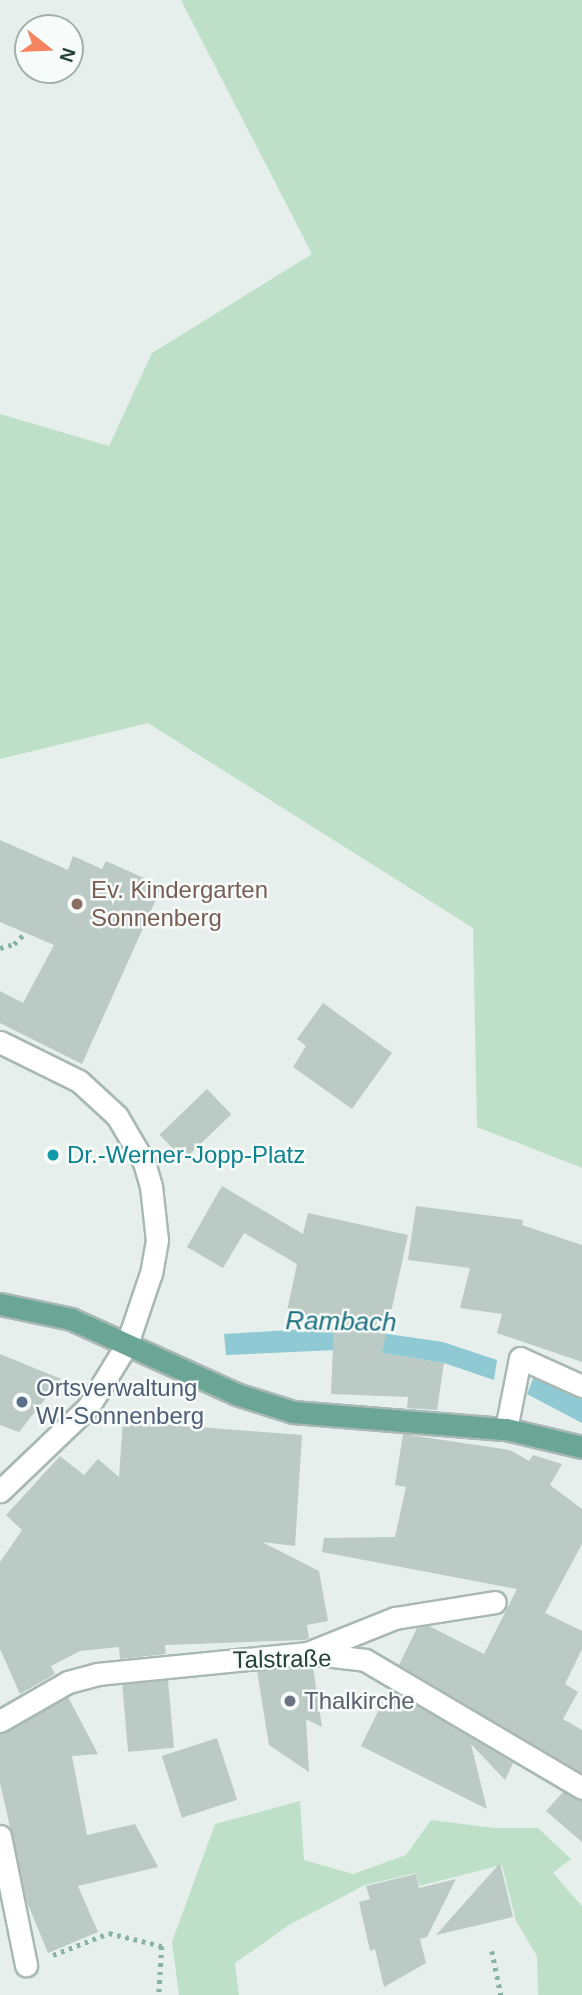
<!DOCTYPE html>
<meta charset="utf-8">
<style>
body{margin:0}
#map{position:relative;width:582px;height:1995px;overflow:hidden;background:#e6efeb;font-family:Helvetica,sans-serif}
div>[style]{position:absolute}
.green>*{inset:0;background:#bfe0c8}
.water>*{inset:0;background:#8ec9d4}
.building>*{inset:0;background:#bbcac4;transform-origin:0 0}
.path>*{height:4.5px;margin-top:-2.25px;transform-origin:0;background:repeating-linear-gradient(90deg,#86b3a5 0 3.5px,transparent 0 8.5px)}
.roads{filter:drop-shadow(2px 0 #a8b8b2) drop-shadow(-2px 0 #a8b8b2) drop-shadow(0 2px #a8b8b2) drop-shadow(0 -2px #a8b8b2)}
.minor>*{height:21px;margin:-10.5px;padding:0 10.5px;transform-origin:10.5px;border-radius:10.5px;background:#fff}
.major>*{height:21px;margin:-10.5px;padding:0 10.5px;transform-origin:10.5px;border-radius:10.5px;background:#6aa596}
.dots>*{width:19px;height:19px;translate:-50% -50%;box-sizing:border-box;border:4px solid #f7fbf9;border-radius:50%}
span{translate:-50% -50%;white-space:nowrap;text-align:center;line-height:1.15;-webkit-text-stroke:5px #f7fbf9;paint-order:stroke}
.education-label{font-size:24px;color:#785e54}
.left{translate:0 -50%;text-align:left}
.culture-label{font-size:24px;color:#0d838f}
.service-label{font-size:24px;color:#4e5e75}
.street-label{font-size:24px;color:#24423a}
.worship-label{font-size:24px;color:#5b616d}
.water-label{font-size:26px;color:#1c6f80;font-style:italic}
.north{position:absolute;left:14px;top:14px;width:70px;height:70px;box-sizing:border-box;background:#f7fbf9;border:2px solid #a3b1ad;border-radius:50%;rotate:108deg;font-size:19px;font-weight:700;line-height:28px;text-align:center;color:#24423a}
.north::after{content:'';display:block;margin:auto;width:24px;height:32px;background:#f4845f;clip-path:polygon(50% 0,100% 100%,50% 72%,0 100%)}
</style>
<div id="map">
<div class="green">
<i style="clip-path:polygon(181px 0,582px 0,582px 1168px,477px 1127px,473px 928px,148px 723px,0 759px,0 414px,109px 446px,152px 353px,312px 254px)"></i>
<i style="clip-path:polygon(300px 1801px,304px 1860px,353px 1874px,406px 1855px,431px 1820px,494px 1828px,538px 1828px,571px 1859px,553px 1873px,582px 1906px,582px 1995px,538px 1995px,537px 1956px,516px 1921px,502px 1865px,419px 1886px,416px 1873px,365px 1885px,289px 1925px,235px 1963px,239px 1995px,179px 1995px,172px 1942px,215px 1824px)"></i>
</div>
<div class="water">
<i style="clip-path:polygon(339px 1327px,443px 1342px,497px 1360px,494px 1380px,444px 1363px,357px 1349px,226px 1355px,224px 1334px)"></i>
<i style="clip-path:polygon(536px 1371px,582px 1396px,582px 1423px,527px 1394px)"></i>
</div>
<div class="building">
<i style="clip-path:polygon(0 840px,68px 870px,73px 856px,102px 869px,106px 861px,162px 886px,82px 1064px,0 1023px,0 991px,23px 1003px,54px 945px,0 922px)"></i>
<i style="clip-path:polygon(323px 1003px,392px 1053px,352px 1109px,293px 1067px,306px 1046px,297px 1039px)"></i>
<i style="left:207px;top:1089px;width:35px;height:66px;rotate:46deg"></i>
<i style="clip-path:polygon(222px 1186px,303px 1234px,308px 1213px,408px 1235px,382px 1353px,444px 1363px,437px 1410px,407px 1408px,408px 1397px,331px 1394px,334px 1321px,287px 1311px,297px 1264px,244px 1233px,223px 1268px,187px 1247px)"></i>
<i style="clip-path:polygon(416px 1206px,523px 1220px,522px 1225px,582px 1245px,582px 1362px,497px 1333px,502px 1314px,460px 1308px,470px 1268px,408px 1260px)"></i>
<i style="clip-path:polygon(0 1354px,61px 1379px,19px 1432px,0 1425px)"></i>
<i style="clip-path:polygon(123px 1421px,302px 1435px,295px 1546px,262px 1542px,319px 1571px,328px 1621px,307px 1625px,309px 1638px,305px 1640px,165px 1645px,166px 1654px,120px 1659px,119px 1647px,80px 1651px,51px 1666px,55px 1674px,20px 1694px,0 1649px,0 1562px,22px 1530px,6px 1515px,60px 1456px,84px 1475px,98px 1459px,119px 1477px)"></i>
<i style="clip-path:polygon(403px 1434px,510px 1450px,529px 1461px,533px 1455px,562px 1464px,550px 1485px,582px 1509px,582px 1544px,545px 1613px,582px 1631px,582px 1649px,565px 1684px,578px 1692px,563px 1719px,582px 1730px,582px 1773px,399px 1665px,417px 1628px,429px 1626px,484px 1654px,517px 1589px,322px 1552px,324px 1538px,395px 1537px,406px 1487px,395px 1485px)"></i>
<i style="clip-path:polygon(313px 1667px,322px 1727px,306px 1719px,309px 1772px,269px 1745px,257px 1671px)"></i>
<i style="left:168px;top:1680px;width:68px;height:46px;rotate:85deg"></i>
<i style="clip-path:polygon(389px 1689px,513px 1763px,505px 1780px,471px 1744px,487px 1809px,361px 1746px)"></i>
<i style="clip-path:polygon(68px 1697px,98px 1754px,72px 1756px,87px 1835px,135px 1824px,158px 1867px,78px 1886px,98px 1932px,48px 1953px,27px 1902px,10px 1827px,0 1783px,0 1734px)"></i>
<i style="left:217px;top:1738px;width:65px;height:58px;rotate:72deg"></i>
<i style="clip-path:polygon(563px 1792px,582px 1801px,582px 1842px,546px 1811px)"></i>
<i style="clip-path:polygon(500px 1863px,513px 1917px,436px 1935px)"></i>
<i style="clip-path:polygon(416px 1874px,419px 1888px,456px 1879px,427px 1937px,420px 1939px,426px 1963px,384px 1987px,375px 1949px,370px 1951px,359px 1902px,370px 1899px,366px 1886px)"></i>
</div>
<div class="path">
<i style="left:0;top:948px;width:15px;rotate:-16deg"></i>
<i style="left:14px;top:944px;width:16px;rotate:-45deg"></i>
<i style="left:492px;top:1951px;width:45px;rotate:78.4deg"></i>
<i style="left:53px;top:1955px;width:60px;rotate:-21.4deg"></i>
<i style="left:109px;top:1933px;width:55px;rotate:13.8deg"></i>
<i style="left:162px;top:1946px;width:49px;rotate:93.5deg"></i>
</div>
<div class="roads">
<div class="minor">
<i style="left:0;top:1042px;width:88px;rotate:26.3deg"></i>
<i style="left:79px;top:1081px;width:52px;rotate:42.6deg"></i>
<i style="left:117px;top:1116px;width:53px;rotate:59.6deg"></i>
<i style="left:144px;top:1162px;width:25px;rotate:74deg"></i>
<i style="left:151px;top:1186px;width:54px;rotate:83.7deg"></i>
<i style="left:157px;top:1240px;width:34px;rotate:100deg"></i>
<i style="left:151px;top:1273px;width:75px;rotate:108.7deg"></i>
<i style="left:127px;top:1344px;width:52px;rotate:121.5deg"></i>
<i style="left:100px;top:1388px;width:22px;rotate:122deg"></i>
<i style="left:88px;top:1407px;width:122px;rotate:136.3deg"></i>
<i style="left:506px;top:1429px;width:72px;rotate:-78.8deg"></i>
<i style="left:520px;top:1358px;width:68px;rotate:24.3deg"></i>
<i style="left:310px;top:1652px;width:92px;rotate:-21.8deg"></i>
<i style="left:395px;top:1618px;width:101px;rotate:-9.1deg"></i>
<i style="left:0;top:1721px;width:78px;rotate:-29.8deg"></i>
<i style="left:68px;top:1682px;width:30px;rotate:-15deg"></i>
<i style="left:97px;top:1674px;width:212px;rotate:-5.7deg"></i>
<i style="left:308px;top:1653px;width:57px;rotate:7deg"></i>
<i style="left:365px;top:1660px;width:252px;rotate:30.5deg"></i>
<i style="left:0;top:1836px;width:132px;rotate:78.6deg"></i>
</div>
<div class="major">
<i style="left:0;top:1304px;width:73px;rotate:11.9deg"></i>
<i style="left:71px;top:1319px;width:181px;rotate:24.4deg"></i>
<i style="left:236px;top:1394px;width:60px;rotate:17.5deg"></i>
<i style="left:293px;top:1412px;width:214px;rotate:4.6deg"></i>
<i style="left:506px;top:1429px;width:78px;rotate:13.3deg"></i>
</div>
</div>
<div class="dots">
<i style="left:77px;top:904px;background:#8d6e63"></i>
<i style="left:53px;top:1155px;background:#0f9aa8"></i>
<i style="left:22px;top:1402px;background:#5c6f8a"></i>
<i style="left:290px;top:1701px;background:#6b7280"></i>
</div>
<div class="education-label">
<span class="left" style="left:91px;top:904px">Ev. Kindergarten<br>Sonnenberg</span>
</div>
<div class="culture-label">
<span class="left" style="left:67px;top:1155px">Dr.-Werner-Jopp-Platz</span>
</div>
<div class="service-label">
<span class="left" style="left:36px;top:1402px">Ortsverwaltung<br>WI-Sonnenberg</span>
</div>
<div class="street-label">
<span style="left:282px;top:1659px;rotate:-1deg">Talstraße</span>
</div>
<div class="worship-label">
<span class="left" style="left:304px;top:1701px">Thalkirche</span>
</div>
<div class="water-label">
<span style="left:341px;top:1322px;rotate:1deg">Rambach</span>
</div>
<div class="north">N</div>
</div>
